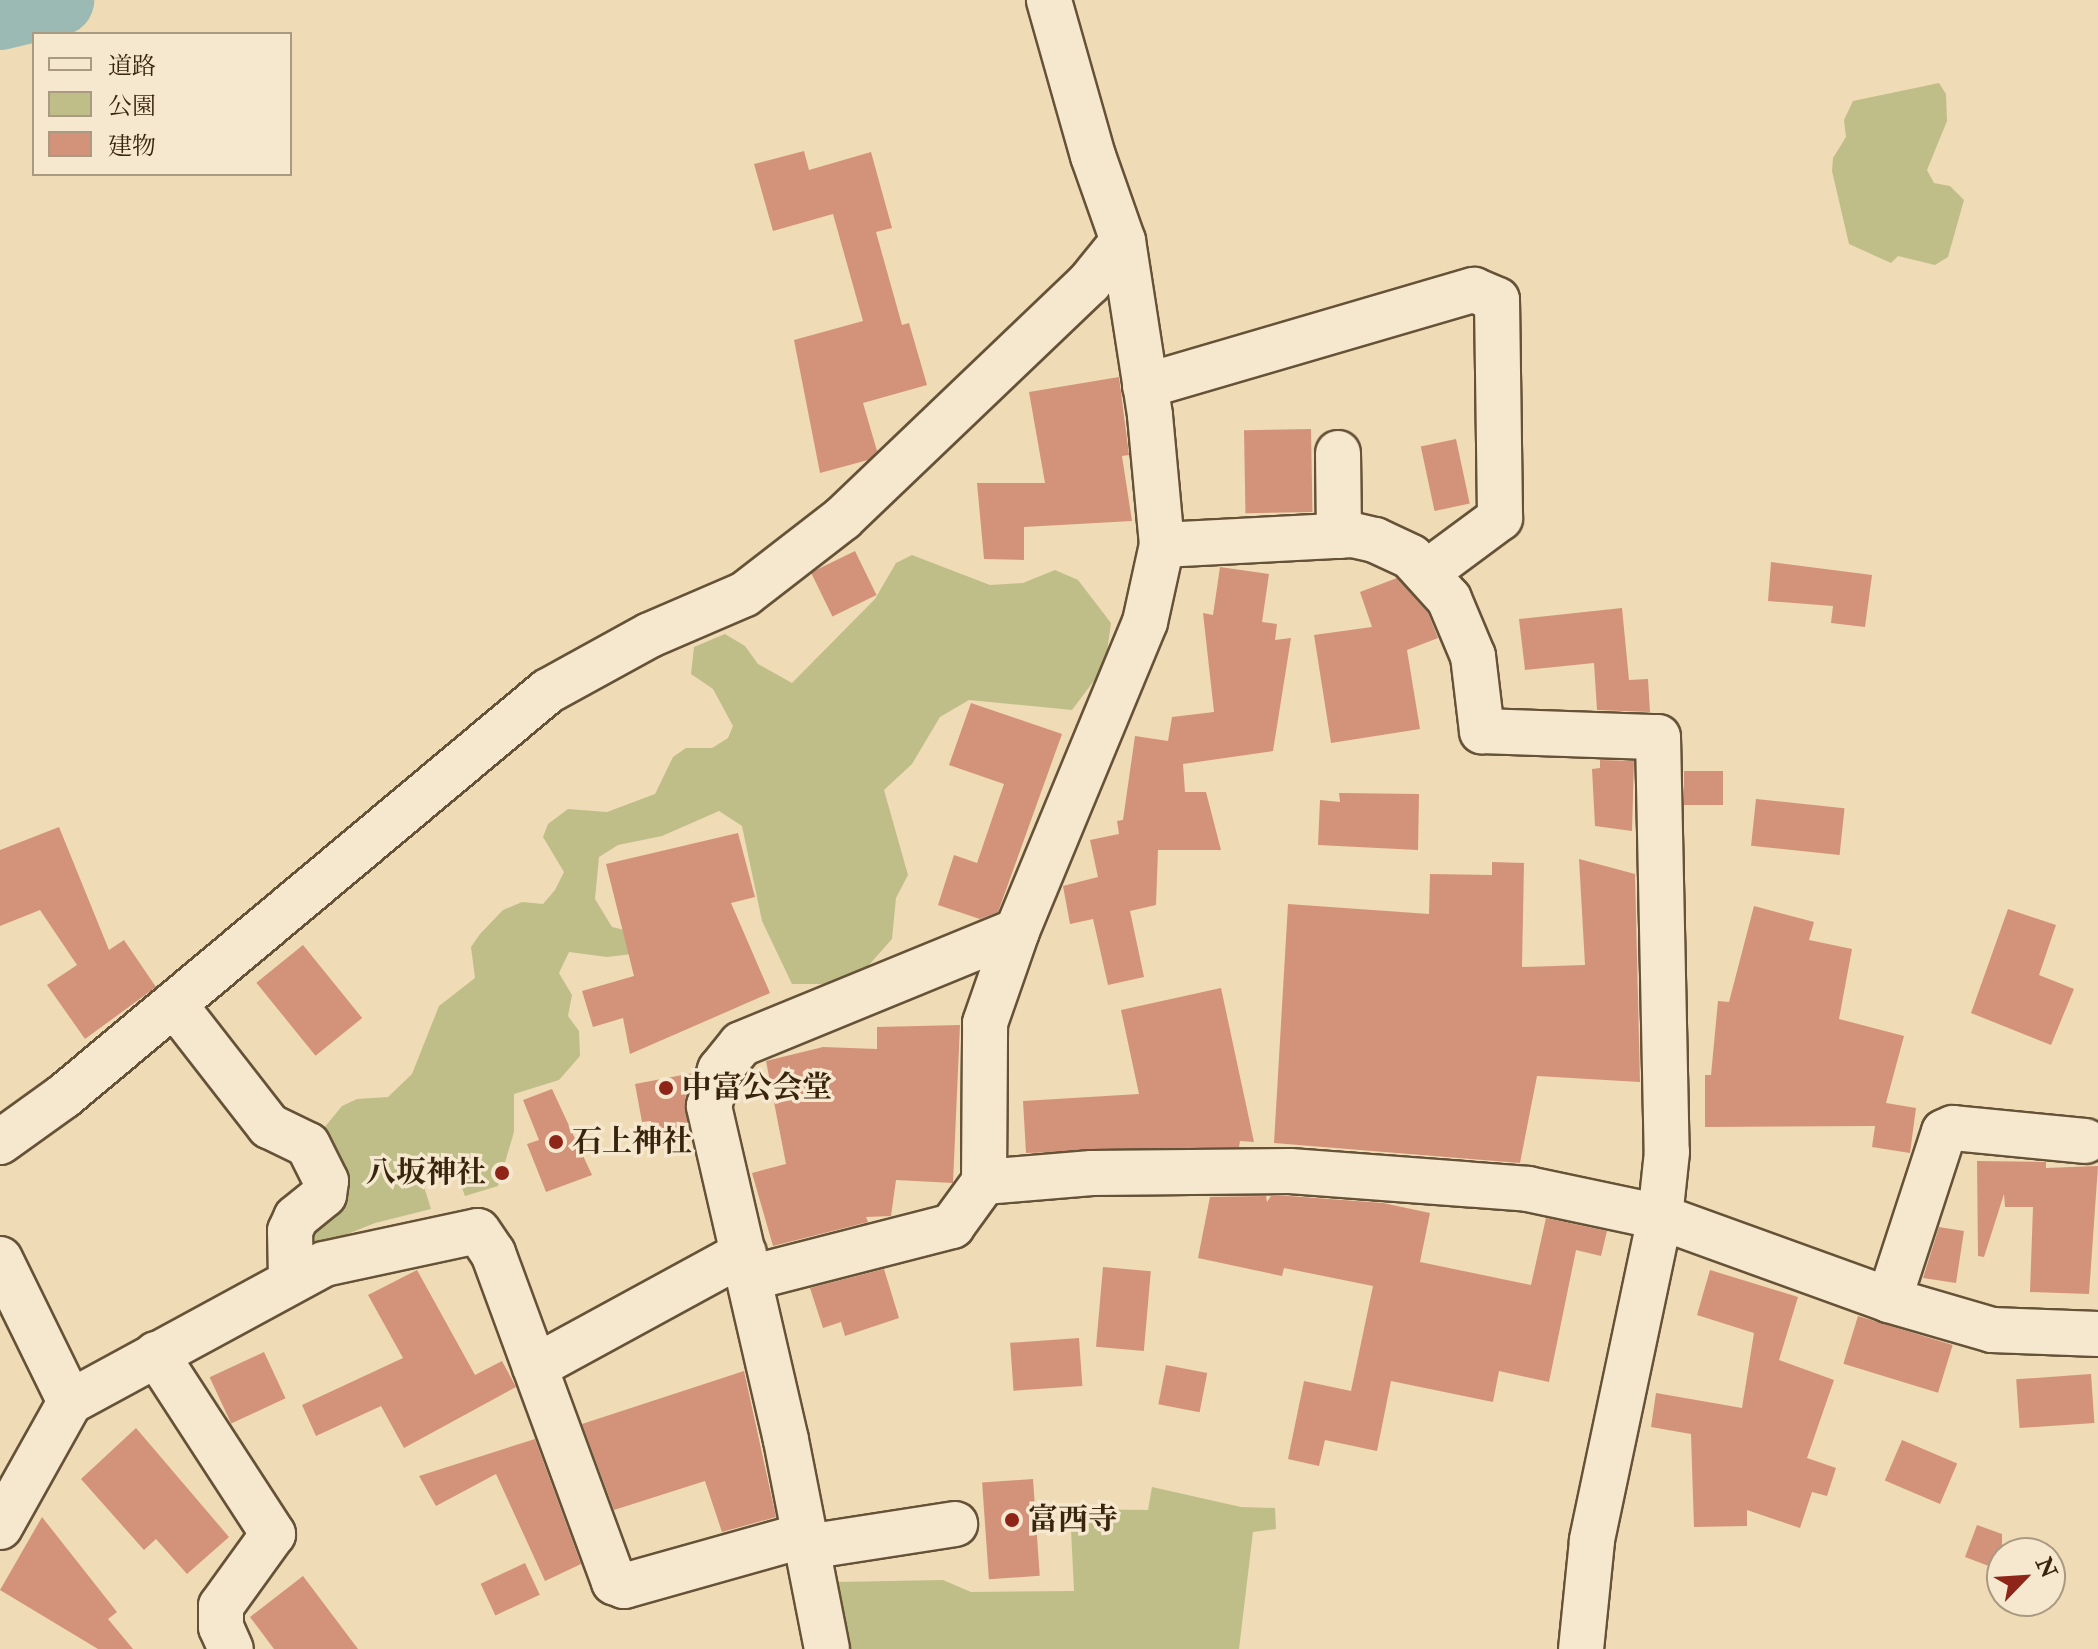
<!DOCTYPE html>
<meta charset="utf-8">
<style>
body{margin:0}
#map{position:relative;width:2098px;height:1649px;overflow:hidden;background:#efdbb5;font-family:"IM FELL Double Pica","Noto Serif JP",serif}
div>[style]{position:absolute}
.green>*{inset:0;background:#c0be88}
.river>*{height:72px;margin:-36px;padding:0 36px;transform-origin:36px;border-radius:36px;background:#9bbab4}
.building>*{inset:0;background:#d3937a;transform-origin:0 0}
.roads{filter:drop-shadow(2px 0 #665237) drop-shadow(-2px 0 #665237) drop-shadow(0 2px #665237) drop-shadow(0 -2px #665237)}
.street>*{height:44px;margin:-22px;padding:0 22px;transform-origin:22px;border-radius:22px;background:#f5e8cf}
.dots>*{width:22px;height:22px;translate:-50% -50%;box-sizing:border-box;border:4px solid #f5e8cf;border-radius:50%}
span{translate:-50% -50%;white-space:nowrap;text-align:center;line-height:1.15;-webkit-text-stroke:7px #f5e8cf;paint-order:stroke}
.poi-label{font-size:30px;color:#39240d;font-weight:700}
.left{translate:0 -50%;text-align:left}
.right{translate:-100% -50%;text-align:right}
.legend{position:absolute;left:32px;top:32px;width:260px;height:144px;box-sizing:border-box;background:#f5e8cf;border:2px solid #aa9a81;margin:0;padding:10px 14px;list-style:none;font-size:24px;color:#39240d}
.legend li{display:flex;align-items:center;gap:16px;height:40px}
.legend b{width:40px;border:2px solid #aa9a81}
.north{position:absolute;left:1986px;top:1537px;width:80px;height:80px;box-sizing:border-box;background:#f5e8cf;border:2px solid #aa9a81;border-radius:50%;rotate:65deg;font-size:22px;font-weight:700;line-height:32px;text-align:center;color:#39240d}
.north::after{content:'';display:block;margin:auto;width:28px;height:36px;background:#8f2418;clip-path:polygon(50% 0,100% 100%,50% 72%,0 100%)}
</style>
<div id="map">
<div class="green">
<i style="clip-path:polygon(1939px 83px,1946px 94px,1947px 121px,1927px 170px,1934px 183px,1950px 186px,1964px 200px,1948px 257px,1935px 265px,1898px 256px,1891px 263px,1849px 244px,1832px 171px,1833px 158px,1846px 137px,1844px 120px,1853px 101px)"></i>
<i style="clip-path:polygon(912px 555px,990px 585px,1023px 583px,1055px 570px,1078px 580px,1111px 623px,1105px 666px,1072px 710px,969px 700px,940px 717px,912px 764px,884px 790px,908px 875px,896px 898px,892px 939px,861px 974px,822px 984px,792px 984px,762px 921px,742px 826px,719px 811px,662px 836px,618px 845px,599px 857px,595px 899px,612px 927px,637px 933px,641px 953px,607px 957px,569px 952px,559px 973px,572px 995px,568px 1016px,579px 1031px,580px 1056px,559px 1080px,514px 1094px,514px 1132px,498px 1186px,465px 1196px,455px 1169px,435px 1156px,420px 1174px,431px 1209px,375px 1223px,310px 1249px,309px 1180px,319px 1134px,342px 1106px,357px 1099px,388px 1097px,412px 1074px,439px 1006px,475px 978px,471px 947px,480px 934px,503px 910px,522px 902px,543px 904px,555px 890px,564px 872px,543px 837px,548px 824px,568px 809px,607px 812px,655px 794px,673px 757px,686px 748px,712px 748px,728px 738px,733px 726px,713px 689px,691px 674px,694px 647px,725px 634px,745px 646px,758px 664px,792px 683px,875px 599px,896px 563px)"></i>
<i style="clip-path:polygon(1152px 1487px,1241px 1507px,1275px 1508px,1276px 1529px,1253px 1532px,1239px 1649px,847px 1649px,836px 1582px,943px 1580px,971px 1592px,1074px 1591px,1070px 1509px,1148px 1510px)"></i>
</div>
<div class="river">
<i style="left:0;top:14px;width:60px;rotate:-13.6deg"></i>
</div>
<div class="building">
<i style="clip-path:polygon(804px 151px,809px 170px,871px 152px,892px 228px,876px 232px,902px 325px,909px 323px,927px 385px,863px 403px,877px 451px,868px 460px,820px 473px,794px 340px,863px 321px,833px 214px,773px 231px,754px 164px)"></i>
<i style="clip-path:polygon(1119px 377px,1129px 455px,1122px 456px,1132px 521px,1024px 527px,1024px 560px,984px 559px,977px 483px,1045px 483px,1029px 392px)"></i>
<i style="left:1311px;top:429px;width:83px;height:67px;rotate:89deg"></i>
<i style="left:1456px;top:439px;width:66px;height:36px;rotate:78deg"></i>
<i style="left:855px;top:551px;width:49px;height:49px;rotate:64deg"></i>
<i style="clip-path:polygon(1771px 562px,1872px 575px,1865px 627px,1831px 623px,1833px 606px,1768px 601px)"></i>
<i style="clip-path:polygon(1220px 567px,1269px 574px,1262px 622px,1277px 624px,1275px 640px,1291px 638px,1273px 751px,1183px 764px,1185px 792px,1206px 792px,1221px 850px,1158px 850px,1156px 905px,1130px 911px,1144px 977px,1108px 985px,1093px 919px,1070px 924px,1063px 886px,1098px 877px,1090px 840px,1119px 834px,1117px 821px,1123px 820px,1135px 736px,1168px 741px,1172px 717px,1214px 712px,1203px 613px,1213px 615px)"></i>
<i style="clip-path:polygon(1397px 578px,1428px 613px,1438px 638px,1407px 650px,1420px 729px,1331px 743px,1314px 635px,1372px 627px,1360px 592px)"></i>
<i style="clip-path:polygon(1622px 608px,1629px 680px,1648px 679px,1650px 712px,1597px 710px,1594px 663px,1525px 670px,1519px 619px)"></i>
<i style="clip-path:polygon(971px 703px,1062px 734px,998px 912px,980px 919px,938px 905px,954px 855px,977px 863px,1004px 784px,949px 765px)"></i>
<i style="clip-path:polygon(1600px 760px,1634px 761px,1632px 831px,1595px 826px,1592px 769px,1600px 768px)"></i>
<i style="left:1684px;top:771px;width:39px;height:34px"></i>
<i style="clip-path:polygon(1339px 793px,1419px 794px,1418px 850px,1318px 845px,1320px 800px,1340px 802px)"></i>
<i style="left:1756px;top:799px;width:89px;height:47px;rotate:6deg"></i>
<i style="clip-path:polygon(59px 827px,109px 950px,124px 940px,156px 987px,85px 1039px,47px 985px,77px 965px,40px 910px,0 926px,0 850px)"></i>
<i style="clip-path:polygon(738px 833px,755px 897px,731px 903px,770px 993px,630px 1054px,623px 1018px,593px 1027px,582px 991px,634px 976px,606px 864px)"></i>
<i style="clip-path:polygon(1579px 859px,1635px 874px,1640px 1082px,1537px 1076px,1520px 1163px,1274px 1143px,1288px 904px,1429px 914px,1430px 874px,1492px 875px,1492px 862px,1524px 863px,1522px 967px,1585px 965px)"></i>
<i style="clip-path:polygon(1754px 906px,1814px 922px,1809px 940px,1852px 949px,1839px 1019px,1904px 1036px,1886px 1103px,1916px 1108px,1910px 1153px,1872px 1147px,1875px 1126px,1705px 1127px,1705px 1075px,1711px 1075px,1718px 1001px,1729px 1002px)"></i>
<i style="clip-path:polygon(2008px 909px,2056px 925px,2039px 975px,2074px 989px,2051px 1045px,1971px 1013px)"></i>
<i style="left:303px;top:945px;width:94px;height:60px;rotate:51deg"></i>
<i style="clip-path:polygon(1221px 988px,1254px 1142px,1240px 1141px,1239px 1147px,1026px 1153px,1023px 1101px,1139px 1094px,1121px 1010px)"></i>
<i style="clip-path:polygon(960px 1025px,953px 1183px,896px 1180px,891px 1216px,866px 1217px,868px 1222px,773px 1246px,752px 1173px,786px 1164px,766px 1061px,823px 1047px,877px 1049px,877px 1027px)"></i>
<i style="clip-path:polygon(693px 1073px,685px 1099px,688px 1127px,653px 1133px,651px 1121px,642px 1122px,635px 1084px)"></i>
<i style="clip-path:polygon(552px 1089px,592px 1175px,546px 1192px,527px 1144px,539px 1140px,523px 1100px)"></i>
<i style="clip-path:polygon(1977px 1161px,2046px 1162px,2046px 1168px,2098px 1166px,2089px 1294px,2030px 1292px,2033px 1207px,2005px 1207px,2004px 1194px,1984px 1257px,1978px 1256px)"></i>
<i style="clip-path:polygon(1266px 1196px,1267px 1202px,1271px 1196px,1289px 1196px,1383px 1203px,1430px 1213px,1420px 1262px,1531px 1285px,1546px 1218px,1607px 1231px,1601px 1256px,1576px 1250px,1549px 1382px,1499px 1371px,1493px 1402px,1391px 1381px,1377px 1451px,1325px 1440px,1319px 1466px,1288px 1459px,1304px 1381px,1351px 1391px,1373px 1286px,1284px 1268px,1282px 1276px,1198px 1258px,1210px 1197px)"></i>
<i style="clip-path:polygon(1939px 1227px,1964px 1231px,1956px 1283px,1923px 1278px)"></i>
<i style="left:1103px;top:1267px;width:48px;height:80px;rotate:5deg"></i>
<i style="clip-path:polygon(884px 1269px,899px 1318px,845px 1336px,841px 1322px,823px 1328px,810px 1288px)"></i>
<i style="clip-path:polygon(417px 1270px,475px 1375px,502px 1361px,516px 1387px,404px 1448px,381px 1406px,316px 1436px,302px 1405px,403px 1358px,368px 1295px)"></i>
<i style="clip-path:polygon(1710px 1270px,1798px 1297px,1779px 1360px,1834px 1380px,1807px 1458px,1836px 1468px,1827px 1496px,1812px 1492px,1800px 1528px,1747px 1510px,1747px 1526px,1694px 1527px,1691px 1434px,1651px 1427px,1656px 1393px,1742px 1408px,1754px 1333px,1697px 1315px)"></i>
<i style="left:1858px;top:1316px;width:99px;height:50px;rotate:17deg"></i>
<i style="left:1079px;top:1338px;width:48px;height:69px;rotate:86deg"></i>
<i style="left:264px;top:1352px;width:51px;height:60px;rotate:65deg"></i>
<i style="left:1166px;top:1365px;width:42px;height:40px;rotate:11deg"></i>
<i style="clip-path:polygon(744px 1371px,776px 1517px,722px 1532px,705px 1481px,614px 1510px,582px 1424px)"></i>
<i style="left:2091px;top:1374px;width:49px;height:75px;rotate:86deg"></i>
<i style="clip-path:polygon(136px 1428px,229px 1537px,187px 1574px,156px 1539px,144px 1550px,81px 1479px)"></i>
<i style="clip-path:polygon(535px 1439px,581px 1564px,545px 1581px,496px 1474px,436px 1506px,419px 1476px)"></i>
<i style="left:1902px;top:1440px;width:60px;height:44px;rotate:23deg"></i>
<i style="left:1033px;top:1479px;width:97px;height:51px;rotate:86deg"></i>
<i style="clip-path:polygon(42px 1517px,117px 1612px,108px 1619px,133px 1649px,98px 1649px,0 1590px)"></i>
<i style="clip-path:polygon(1977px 1525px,2002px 1534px,2002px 1571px,1965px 1557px)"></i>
<i style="left:525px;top:1563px;width:35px;height:49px;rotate:65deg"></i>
<i style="clip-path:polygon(303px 1576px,358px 1649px,274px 1649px,250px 1617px)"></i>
</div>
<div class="roads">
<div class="street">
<i style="left:1145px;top:386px;width:343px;rotate:-16.3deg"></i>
<i style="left:1474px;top:290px;width:25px;rotate:23deg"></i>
<i style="left:1497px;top:300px;width:218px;rotate:89.2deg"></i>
<i style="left:1500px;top:518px;width:91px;rotate:143.5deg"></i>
<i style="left:1338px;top:453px;width:83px;rotate:89.3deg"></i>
<i style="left:1162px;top:545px;width:191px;rotate:-3deg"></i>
<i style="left:1353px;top:535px;width:23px;rotate:13deg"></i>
<i style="left:1375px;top:540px;width:40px;rotate:25deg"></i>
<i style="left:1411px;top:557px;width:57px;rotate:47.9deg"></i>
<i style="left:1449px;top:599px;width:62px;rotate:67.2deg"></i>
<i style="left:1473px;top:656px;width:76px;rotate:83.2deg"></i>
<i style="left:1482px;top:731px;width:176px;rotate:2deg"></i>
<i style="left:1658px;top:737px;width:415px;rotate:88.8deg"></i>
<i style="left:1667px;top:1152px;width:65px;rotate:96.1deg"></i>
<i style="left:1660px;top:1217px;width:331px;rotate:101.9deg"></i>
<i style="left:1592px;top:1541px;width:109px;rotate:95.8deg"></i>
<i style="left:174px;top:1004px;width:155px;rotate:52.1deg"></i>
<i style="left:269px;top:1126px;width:43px;rotate:26deg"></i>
<i style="left:308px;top:1145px;width:40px;rotate:63.4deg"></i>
<i style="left:326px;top:1181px;width:14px;rotate:98deg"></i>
<i style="left:324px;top:1195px;width:36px;rotate:141deg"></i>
<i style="left:296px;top:1218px;width:14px;rotate:115deg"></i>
<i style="left:290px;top:1231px;width:47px;rotate:88.8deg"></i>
<i style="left:0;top:1142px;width:79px;rotate:-35.7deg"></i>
<i style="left:64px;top:1096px;width:631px;rotate:-39.92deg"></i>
<i style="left:548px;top:691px;width:116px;rotate:-28.8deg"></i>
<i style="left:650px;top:635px;width:103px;rotate:-23.3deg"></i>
<i style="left:745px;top:594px;width:124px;rotate:-37.8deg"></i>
<i style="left:843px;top:518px;width:340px;rotate:-43.7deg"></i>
<i style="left:1089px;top:283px;width:54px;rotate:-51deg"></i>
<i style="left:984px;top:1182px;width:108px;rotate:-4.8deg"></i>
<i style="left:1092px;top:1173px;width:198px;rotate:-0.6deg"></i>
<i style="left:1290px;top:1171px;width:239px;rotate:4.3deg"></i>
<i style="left:1528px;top:1189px;width:135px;rotate:12deg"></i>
<i style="left:1660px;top:1217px;width:244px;rotate:19.9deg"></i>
<i style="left:1889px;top:1300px;width:107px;rotate:16.2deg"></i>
<i style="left:1992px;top:1330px;width:106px;rotate:2.2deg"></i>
<i style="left:0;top:1259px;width:159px;rotate:63.9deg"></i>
<i style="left:750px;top:1278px;width:209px;rotate:-14.4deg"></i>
<i style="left:952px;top:1226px;width:54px;rotate:-54deg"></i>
<i style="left:984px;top:1182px;width:159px;rotate:-89.6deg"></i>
<i style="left:985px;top:1023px;width:97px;rotate:-70.8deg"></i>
<i style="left:1017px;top:931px;width:334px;rotate:-67.5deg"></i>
<i style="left:1145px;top:622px;width:79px;rotate:-77.6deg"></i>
<i style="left:1162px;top:545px;width:131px;rotate:-95.3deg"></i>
<i style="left:1150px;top:415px;width:176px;rotate:-98.8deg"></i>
<i style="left:1123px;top:241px;width:90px;rotate:-109.4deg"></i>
<i style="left:1093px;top:156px;width:162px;rotate:-105.8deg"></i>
<i style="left:1889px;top:1300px;width:177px;rotate:-71.9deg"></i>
<i style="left:1944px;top:1132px;width:10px;rotate:-24deg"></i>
<i style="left:1953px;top:1128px;width:133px;rotate:5.6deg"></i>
<i style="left:156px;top:1354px;width:215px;rotate:57deg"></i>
<i style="left:273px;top:1534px;width:89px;rotate:125.8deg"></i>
<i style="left:221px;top:1606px;width:21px;rotate:90deg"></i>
<i style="left:221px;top:1627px;width:24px;rotate:66deg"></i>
<i style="left:535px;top:1367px;width:238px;rotate:-28.6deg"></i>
<i style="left:0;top:1527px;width:143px;rotate:-60.8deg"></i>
<i style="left:70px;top:1402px;width:289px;rotate:-28.5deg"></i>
<i style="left:324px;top:1264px;width:157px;rotate:-12.1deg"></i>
<i style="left:478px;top:1231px;width:27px;rotate:56deg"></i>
<i style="left:493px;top:1253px;width:351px;rotate:69.8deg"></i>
<i style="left:614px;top:1582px;width:11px;rotate:22deg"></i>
<i style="left:624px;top:1586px;width:188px;rotate:-15.7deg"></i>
<i style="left:807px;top:1547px;width:150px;rotate:-8.8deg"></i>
<i style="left:827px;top:1649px;width:213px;rotate:-101.1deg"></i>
<i style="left:786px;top:1440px;width:343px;rotate:-103deg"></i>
<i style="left:709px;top:1106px;width:38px;rotate:-73deg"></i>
<i style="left:720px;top:1070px;width:33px;rotate:-51deg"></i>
<i style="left:741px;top:1044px;width:298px;rotate:-22.3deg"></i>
</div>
</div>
<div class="dots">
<i style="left:666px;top:1088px;background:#8f2418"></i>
<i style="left:556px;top:1142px;background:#8f2418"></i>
<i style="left:502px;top:1173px;background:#8f2418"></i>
<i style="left:1012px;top:1520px;background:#8f2418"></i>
</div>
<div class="poi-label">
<span class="left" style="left:682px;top:1088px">中富公会堂</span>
<span class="left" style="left:572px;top:1142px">石上神社</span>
<span class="right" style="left:486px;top:1173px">八坂神社</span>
<span class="left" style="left:1028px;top:1520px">富西寺</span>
</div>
<ul class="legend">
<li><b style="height:10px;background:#f5e8cf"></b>道路</li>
<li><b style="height:22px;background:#c0be88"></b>公園</li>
<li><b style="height:22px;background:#d3937a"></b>建物</li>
</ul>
<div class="north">N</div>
</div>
